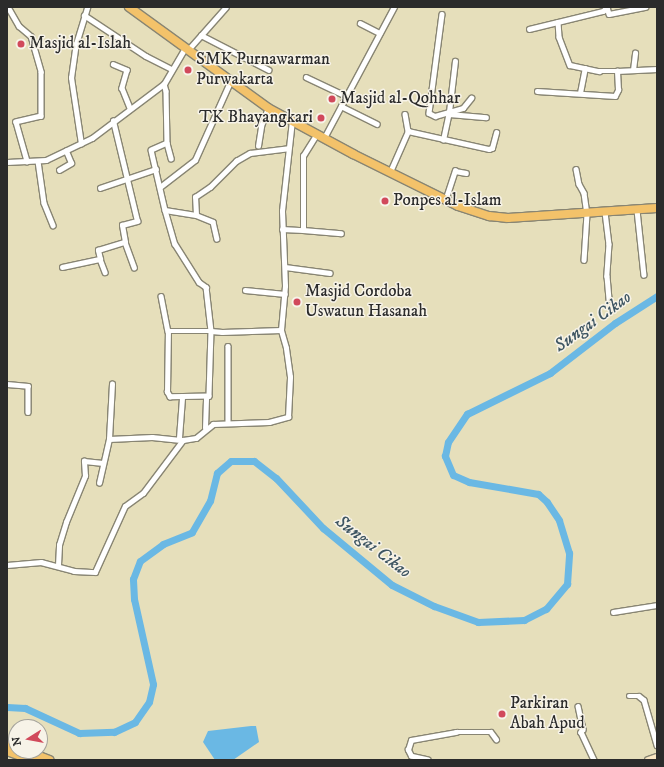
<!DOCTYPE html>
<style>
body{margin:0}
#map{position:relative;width:664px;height:767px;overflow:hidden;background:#e6dfbb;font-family:"IM FELL DW Pica",serif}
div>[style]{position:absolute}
.water>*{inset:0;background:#6ab8e4}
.river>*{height:7px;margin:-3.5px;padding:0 3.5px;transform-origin:3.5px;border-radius:3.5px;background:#6ab8e4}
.roads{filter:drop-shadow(1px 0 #888573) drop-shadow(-1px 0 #888573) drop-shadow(0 1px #888573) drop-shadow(0 -1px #888573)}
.street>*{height:4.5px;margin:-2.25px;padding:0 2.25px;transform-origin:2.25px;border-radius:2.25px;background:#fff}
.secondary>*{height:6px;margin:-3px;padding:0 3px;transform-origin:3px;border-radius:3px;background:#fae7c3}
.highway>*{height:8px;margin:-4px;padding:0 4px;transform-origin:4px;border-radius:4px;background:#f3c26a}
.dots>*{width:11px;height:11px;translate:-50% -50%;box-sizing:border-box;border:2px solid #f7f3e8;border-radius:50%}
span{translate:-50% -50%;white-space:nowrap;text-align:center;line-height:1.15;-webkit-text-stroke:3px #f7f3e8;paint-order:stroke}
.poi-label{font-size:17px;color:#2b2b2b}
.left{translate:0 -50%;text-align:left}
.right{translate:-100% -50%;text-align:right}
.water-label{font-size:18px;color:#3e5562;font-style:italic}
.frame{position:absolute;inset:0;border:8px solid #2b2b2b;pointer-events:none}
.north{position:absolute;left:8px;top:719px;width:40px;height:40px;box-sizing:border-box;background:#f7f3e8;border:1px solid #a5a39c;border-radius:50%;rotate:259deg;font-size:11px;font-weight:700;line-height:16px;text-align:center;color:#2b2b2b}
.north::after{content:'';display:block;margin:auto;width:14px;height:18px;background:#d1495b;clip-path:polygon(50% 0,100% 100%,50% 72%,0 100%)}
</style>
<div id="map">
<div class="water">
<i style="clip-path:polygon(251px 726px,256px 726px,259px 742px,233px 760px,215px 760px,203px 742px,208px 731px)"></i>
</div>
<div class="river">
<i style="left:7px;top:707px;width:18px;rotate:3deg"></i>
<i style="left:25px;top:708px;width:60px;rotate:24.8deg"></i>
<i style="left:79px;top:733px;width:35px;rotate:-2deg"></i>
<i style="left:114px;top:732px;width:23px;rotate:-25deg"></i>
<i style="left:135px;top:722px;width:24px;rotate:-55deg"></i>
<i style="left:149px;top:702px;width:18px;rotate:-77deg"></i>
<i style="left:153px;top:684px;width:87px;rotate:-102.6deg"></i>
<i style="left:134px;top:599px;width:20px;rotate:-93deg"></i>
<i style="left:133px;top:579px;width:19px;rotate:-69deg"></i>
<i style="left:140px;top:561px;width:29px;rotate:-36deg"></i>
<i style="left:163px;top:544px;width:31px;rotate:-22deg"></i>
<i style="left:192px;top:532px;width:36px;rotate:-60deg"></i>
<i style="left:210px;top:501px;width:29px;rotate:-76deg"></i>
<i style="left:217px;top:473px;width:18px;rotate:-41deg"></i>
<i style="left:231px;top:461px;width:23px"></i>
<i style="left:254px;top:461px;width:28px;rotate:38deg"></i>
<i style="left:276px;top:478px;width:69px;rotate:46.8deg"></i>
<i style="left:323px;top:528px;width:89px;rotate:39.6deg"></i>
<i style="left:392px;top:585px;width:47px;rotate:26.6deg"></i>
<i style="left:434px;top:606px;width:47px;rotate:20deg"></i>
<i style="left:478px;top:622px;width:46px;rotate:-2.5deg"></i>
<i style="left:524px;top:620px;width:25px;rotate:-27deg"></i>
<i style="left:546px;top:609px;width:33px;rotate:-50deg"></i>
<i style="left:567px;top:584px;width:31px;rotate:-86deg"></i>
<i style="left:569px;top:553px;width:34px;rotate:-107deg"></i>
<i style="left:559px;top:520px;width:22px;rotate:-124deg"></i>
<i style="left:547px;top:502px;width:12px;rotate:-138deg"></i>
<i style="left:538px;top:494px;width:70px;rotate:-170.1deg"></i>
<i style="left:469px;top:482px;width:17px;rotate:-156deg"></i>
<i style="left:453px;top:475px;width:21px;rotate:-113deg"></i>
<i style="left:445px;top:456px;width:14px;rotate:-78deg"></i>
<i style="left:448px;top:442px;width:34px;rotate:-56deg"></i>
<i style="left:467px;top:414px;width:93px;rotate:-26.3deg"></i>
<i style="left:550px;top:373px;width:82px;rotate:-37.6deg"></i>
<i style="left:615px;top:323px;width:50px;rotate:-32.7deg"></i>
</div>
<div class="roads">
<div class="street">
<i style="left:8px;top:7px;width:22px;rotate:60deg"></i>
<i style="left:19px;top:26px;width:16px;rotate:40deg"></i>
<i style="left:31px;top:36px;width:37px;rotate:74deg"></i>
<i style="left:41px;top:72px;width:44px;rotate:90deg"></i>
<i style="left:41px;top:116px;width:26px;rotate:167deg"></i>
<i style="left:16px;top:122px;width:41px;rotate:74.2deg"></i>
<i style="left:607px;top:7px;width:7px;rotate:74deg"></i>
<i style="left:609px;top:14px;width:37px;rotate:-11deg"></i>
<i style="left:442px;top:14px;width:100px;rotate:97.5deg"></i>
<i style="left:429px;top:113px;width:7px;rotate:27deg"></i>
<i style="left:435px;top:116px;width:29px;rotate:-16deg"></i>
<i style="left:463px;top:108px;width:13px;rotate:-51deg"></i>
<i style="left:84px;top:15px;width:74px;rotate:33.5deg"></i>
<i style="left:146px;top:56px;width:29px;rotate:27deg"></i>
<i style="left:558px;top:22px;width:15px;rotate:86deg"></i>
<i style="left:559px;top:37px;width:30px;rotate:69deg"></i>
<i style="left:570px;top:65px;width:30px;rotate:12deg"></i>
<i style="left:599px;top:71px;width:18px"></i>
<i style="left:360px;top:23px;width:22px;rotate:27deg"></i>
<i style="left:529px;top:29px;width:76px;rotate:-13.7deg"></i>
<i style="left:603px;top:11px;width:6px;rotate:-45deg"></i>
<i style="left:201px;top:35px;width:76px;rotate:27.2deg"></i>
<i style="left:188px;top:50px;width:57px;rotate:-48.5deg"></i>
<i style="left:113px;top:64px;width:15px;rotate:23deg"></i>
<i style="left:127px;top:70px;width:19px;rotate:106deg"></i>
<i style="left:122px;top:88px;width:22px;rotate:68deg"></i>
<i style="left:633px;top:70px;width:17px;rotate:-83deg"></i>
<i style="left:306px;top:77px;width:44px;rotate:25.4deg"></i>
<i style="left:164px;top:84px;width:7px;rotate:74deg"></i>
<i style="left:166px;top:91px;width:52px;rotate:88.9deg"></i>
<i style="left:167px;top:143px;width:17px;rotate:156deg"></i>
<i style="left:151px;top:150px;width:62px;rotate:76.9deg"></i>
<i style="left:165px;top:210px;width:31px;rotate:9deg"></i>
<i style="left:196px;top:215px;width:18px;rotate:22deg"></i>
<i style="left:213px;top:222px;width:17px;rotate:77deg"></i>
<i style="left:537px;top:91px;width:78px;rotate:3.7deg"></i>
<i style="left:615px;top:96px;width:7px;rotate:-63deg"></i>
<i style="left:618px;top:90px;width:19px;rotate:-93deg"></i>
<i style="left:617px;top:71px;width:40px;rotate:-2.9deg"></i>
<i style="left:580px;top:93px;width:25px;rotate:-79deg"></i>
<i style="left:341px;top:106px;width:40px;rotate:26.6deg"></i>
<i style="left:405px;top:114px;width:17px;rotate:80deg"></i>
<i style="left:449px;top:114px;width:37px;rotate:5deg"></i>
<i style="left:324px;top:138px;width:149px;rotate:-61.9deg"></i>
<i style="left:443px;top:140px;width:29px;rotate:-78deg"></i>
<i style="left:449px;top:112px;width:51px;rotate:-83.3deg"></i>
<i style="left:167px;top:143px;width:16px;rotate:75deg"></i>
<i style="left:81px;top:144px;width:67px;rotate:-98.6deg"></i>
<i style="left:71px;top:78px;width:34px;rotate:-82deg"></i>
<i style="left:76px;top:44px;width:39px;rotate:-73deg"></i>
<i style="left:258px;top:146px;width:20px;rotate:-81deg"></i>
<i style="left:261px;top:126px;width:19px;rotate:-69deg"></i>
<i style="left:38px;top:161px;width:42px;rotate:81.9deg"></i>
<i style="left:44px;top:203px;width:24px;rotate:68deg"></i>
<i style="left:7px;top:162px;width:39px;rotate:-3deg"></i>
<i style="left:46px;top:160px;width:51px;rotate:-25.6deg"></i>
<i style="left:92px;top:138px;width:90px;rotate:-36.9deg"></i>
<i style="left:164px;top:84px;width:42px;rotate:-59.7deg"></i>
<i style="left:576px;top:169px;width:15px;rotate:79deg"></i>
<i style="left:579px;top:184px;width:10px;rotate:61deg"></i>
<i style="left:584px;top:193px;width:21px;rotate:82deg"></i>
<i style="left:587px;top:214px;width:46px;rotate:93.7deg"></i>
<i style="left:59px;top:170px;width:14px;rotate:-30deg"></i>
<i style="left:71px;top:163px;width:13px;rotate:-113deg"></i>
<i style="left:390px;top:172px;width:45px;rotate:-66.3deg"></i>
<i style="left:408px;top:131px;width:83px;rotate:12.5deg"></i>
<i style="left:489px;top:149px;width:3px;rotate:-18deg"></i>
<i style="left:492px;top:148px;width:16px;rotate:-75deg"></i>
<i style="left:160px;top:187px;width:44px;rotate:-37.6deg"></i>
<i style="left:195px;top:160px;width:85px;rotate:-65.8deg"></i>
<i style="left:100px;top:188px;width:59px;rotate:-18.7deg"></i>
<i style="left:445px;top:201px;width:32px;rotate:-72deg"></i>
<i style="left:455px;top:171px;width:11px;rotate:10deg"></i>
<i style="left:165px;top:210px;width:35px;rotate:74deg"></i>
<i style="left:175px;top:244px;width:45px;rotate:57.7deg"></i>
<i style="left:199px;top:282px;width:9px;rotate:36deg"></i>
<i style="left:206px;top:287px;width:44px;rotate:83.5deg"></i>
<i style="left:211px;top:331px;width:65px;rotate:91.8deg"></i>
<i style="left:209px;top:396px;width:39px;rotate:179deg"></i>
<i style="left:170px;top:397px;width:6px;rotate:-121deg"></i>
<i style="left:167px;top:392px;width:61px;rotate:-89.1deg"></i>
<i style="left:168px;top:331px;width:43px"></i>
<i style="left:211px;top:331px;width:11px;rotate:5deg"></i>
<i style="left:222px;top:332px;width:59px;rotate:-1.9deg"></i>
<i style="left:637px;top:210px;width:65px;rotate:83.9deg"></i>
<i style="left:605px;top:212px;width:32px;rotate:83deg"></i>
<i style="left:609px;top:244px;width:32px;rotate:94deg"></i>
<i style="left:607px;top:276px;width:23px;rotate:85deg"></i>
<i style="left:196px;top:215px;width:18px;rotate:-93deg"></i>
<i style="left:195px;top:197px;width:18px;rotate:-34deg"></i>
<i style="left:210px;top:187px;width:37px;rotate:-45deg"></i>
<i style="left:236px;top:161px;width:16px;rotate:-30deg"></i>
<i style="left:250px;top:153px;width:38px;rotate:-7deg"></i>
<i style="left:282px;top:229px;width:21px;rotate:3deg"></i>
<i style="left:303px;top:230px;width:74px;rotate:-90deg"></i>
<i style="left:303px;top:156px;width:25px;rotate:-58deg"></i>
<i style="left:303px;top:230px;width:38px;rotate:5deg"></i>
<i style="left:125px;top:242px;width:27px;rotate:70deg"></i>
<i style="left:100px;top:259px;width:14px;rotate:69deg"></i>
<i style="left:62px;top:267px;width:39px;rotate:-12deg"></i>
<i style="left:100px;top:259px;width:9px;rotate:-103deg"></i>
<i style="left:98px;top:250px;width:28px;rotate:-17deg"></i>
<i style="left:125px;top:242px;width:17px;rotate:-100deg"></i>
<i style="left:122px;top:225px;width:16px;rotate:-15deg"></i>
<i style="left:137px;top:221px;width:103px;rotate:-103.5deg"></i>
<i style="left:285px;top:267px;width:45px;rotate:7.6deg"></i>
<i style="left:245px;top:290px;width:40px;rotate:5.7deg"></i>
<i style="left:161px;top:296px;width:36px;rotate:79deg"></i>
<i style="left:228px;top:346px;width:77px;rotate:90deg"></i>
<i style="left:7px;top:384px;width:21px;rotate:5deg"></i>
<i style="left:28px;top:386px;width:26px;rotate:90deg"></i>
<i style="left:205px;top:428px;width:30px;rotate:-88deg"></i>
<i style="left:179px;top:438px;width:40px;rotate:-85.7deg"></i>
<i style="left:109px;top:439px;width:43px;rotate:-2.7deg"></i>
<i style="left:152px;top:437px;width:31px;rotate:6deg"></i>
<i style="left:99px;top:483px;width:45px;rotate:-77.2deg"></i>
<i style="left:109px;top:439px;width:55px;rotate:-86.9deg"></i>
<i style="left:7px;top:565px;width:34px;rotate:-5deg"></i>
<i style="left:41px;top:562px;width:34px;rotate:15deg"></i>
<i style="left:74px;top:571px;width:21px;rotate:3deg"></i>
<i style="left:95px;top:572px;width:72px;rotate:-65.6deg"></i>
<i style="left:125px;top:506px;width:22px;rotate:-36deg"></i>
<i style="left:143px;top:493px;width:66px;rotate:-53deg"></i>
<i style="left:183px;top:440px;width:13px;rotate:-9deg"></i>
<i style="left:196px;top:438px;width:22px;rotate:-39deg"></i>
<i style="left:213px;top:424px;width:56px;rotate:-2deg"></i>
<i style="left:269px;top:422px;width:20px;rotate:-15deg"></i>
<i style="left:288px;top:417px;width:40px;rotate:-87.1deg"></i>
<i style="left:290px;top:377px;width:29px;rotate:-98deg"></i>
<i style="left:286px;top:348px;width:19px;rotate:-106deg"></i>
<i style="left:281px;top:330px;width:44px;rotate:-84.8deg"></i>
<i style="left:285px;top:286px;width:75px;rotate:-92.3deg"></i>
<i style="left:282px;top:211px;width:92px;rotate:-83.7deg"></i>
<i style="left:58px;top:565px;width:20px;rotate:-87deg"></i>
<i style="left:59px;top:545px;width:24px;rotate:-73deg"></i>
<i style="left:66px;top:522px;width:50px;rotate:-67.6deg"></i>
<i style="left:85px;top:476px;width:15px;rotate:-94deg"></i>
<i style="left:84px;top:461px;width:19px;rotate:6deg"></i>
<i style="left:613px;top:612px;width:45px;rotate:-9deg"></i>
<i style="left:629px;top:696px;width:10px"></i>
<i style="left:639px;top:696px;width:6px;rotate:39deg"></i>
<i style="left:644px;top:700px;width:47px;rotate:73.9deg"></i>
<i style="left:578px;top:706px;width:24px;rotate:78deg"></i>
<i style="left:583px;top:729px;width:4px;rotate:124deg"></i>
<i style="left:581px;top:732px;width:31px;rotate:65deg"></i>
<i style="left:428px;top:760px;width:17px;rotate:-167deg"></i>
<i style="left:411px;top:756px;width:7px;rotate:-117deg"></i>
<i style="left:408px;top:750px;width:10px;rotate:-73deg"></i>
<i style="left:411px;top:740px;width:46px;rotate:-10.1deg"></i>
<i style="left:456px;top:732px;width:35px"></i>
<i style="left:491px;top:732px;width:9px;rotate:54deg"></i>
</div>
<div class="secondary">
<i style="left:648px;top:760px;width:9px;rotate:-18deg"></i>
</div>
<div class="highway">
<i style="left:129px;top:7px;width:172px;rotate:36deg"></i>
<i style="left:268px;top:108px;width:97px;rotate:28.4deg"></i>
<i style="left:353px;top:154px;width:117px;rotate:26.3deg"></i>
<i style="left:458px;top:206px;width:33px;rotate:18deg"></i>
<i style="left:489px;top:216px;width:19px;rotate:6deg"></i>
<i style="left:508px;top:218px;width:149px;rotate:-3.8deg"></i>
<i style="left:7px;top:744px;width:9px;rotate:18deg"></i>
<i style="left:7px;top:751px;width:27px;rotate:20deg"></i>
<i style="left:26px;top:751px;width:25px;rotate:21deg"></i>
</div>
</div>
<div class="dots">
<i style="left:21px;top:44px;background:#d1495b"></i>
<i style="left:188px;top:70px;background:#d1495b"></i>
<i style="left:332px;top:99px;background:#d1495b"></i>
<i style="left:321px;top:118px;background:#d1495b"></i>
<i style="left:385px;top:201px;background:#d1495b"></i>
<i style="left:297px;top:302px;background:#d1495b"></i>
<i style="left:502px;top:714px;background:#d1495b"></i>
</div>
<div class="poi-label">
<span class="left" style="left:29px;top:44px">Masjid al-Islah</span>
<span class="left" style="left:196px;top:70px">SMK Purnawarman<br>Purwakarta</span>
<span class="left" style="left:340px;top:99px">Masjid al-Qohhar</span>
<span class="right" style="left:313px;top:118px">TK Bhayangkari</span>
<span class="left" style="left:393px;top:201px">Ponpes al-Islam</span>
<span class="left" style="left:305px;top:302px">Masjid Cordoba<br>Uswatun Hasanah</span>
<span class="left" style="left:510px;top:714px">Parkiran<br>Abah Apud</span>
</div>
<div class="water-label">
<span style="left:593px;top:322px;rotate:-36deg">Sungai Cikao</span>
<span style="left:373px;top:547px;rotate:38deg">Sungai Cikao</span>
</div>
<div class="frame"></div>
<div class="north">N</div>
</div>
